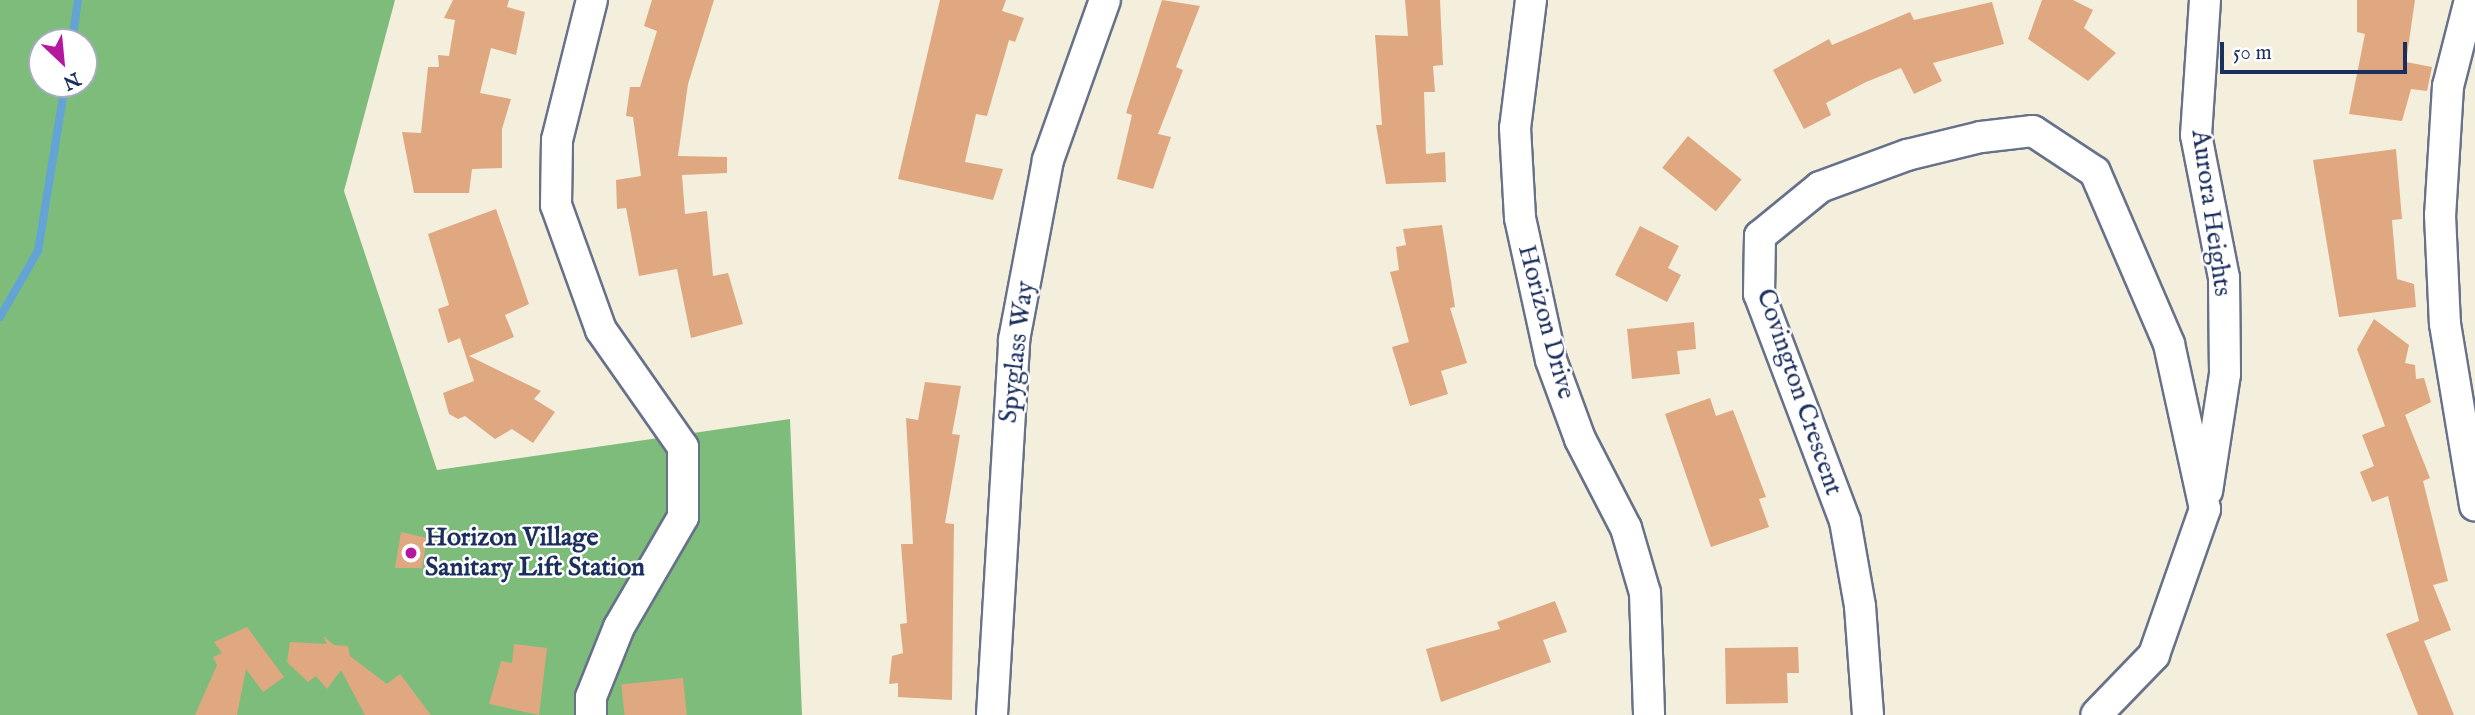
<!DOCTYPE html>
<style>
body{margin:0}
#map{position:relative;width:2475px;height:715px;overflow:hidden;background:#f3efdc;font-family:"IM FELL English",serif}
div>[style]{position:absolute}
.forest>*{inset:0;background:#7ebc7b}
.stream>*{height:8px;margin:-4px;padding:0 4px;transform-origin:4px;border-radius:4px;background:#63a3d6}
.building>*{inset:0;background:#dfa881;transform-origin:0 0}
.roads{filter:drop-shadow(2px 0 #67728a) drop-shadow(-2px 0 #67728a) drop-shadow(0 2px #67728a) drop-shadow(0 -2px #67728a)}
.minor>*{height:30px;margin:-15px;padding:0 15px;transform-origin:15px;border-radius:15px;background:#fff}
.dots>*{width:19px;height:19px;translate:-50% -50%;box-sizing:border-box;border:4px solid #fff;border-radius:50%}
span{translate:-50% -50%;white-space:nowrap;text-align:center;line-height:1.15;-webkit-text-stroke:5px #fff;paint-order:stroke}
.street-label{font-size:26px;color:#1b2f5e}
.poi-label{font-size:26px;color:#1b2f5e;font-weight:700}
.left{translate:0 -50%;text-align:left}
.north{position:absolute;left:28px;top:28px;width:70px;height:70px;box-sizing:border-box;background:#fff;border:2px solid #a4acbf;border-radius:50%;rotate:154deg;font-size:19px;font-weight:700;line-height:28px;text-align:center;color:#1b2f5e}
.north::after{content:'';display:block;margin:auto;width:24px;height:32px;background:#b5179e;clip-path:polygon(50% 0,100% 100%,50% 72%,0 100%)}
.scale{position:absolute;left:2220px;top:42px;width:187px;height:32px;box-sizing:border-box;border:4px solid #1b2f5e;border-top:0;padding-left:9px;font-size:21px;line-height:24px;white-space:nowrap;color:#1b2f5e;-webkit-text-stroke:5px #fff;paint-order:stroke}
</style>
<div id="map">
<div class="forest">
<i style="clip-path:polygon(evenodd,0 0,395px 0,344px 191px,437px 470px,790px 419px,802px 715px,0 715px,0 0,42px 42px,84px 42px,84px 84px,42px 84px,42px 42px)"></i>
</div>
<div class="stream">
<i style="left:72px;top:42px;width:42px;rotate:-81.9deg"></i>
<i style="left:0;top:317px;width:76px;rotate:-60.1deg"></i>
<i style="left:38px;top:251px;width:169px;rotate:-80.8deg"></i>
</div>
<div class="building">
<i style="clip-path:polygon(453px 0,509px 0,507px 7px,525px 12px,516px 55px,491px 48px,480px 93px,511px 99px,502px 129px,502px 168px,472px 169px,469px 193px,414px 193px,402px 132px,421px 133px,428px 67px,439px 67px,438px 55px,449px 56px,455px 20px,444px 18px)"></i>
<i style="clip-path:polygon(652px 0,714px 0,688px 84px,678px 156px,727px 157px,727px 173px,682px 175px,685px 214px,707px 211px,713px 276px,728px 273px,743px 324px,691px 338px,677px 269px,639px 276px,626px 208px,617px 209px,616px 180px,641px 176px,633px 117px,626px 116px,630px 87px,640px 87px,657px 31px,644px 26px)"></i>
<i style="clip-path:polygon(940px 0,1006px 0,1002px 11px,1024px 18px,1015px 42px,1009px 40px,987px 116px,976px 114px,965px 162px,1003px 169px,993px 200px,898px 179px)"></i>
<i style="clip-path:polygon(1162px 0,1200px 6px,1176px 67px,1183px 70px,1158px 134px,1171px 137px,1153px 189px,1117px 179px,1132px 115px,1126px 113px)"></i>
<i style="clip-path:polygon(1405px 0,1440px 0,1443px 65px,1433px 66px,1435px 92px,1424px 92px,1426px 154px,1445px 152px,1446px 182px,1386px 184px,1376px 125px,1382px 125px,1375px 35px,1408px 36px)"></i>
<i style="clip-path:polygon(2042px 0,2073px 0,2093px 10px,2084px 28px,2116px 53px,2088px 81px,2028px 39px)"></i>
<i style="clip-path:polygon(2357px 0,2415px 0,2406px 62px,2432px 67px,2427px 91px,2411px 89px,2402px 121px,2349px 114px,2365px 34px,2357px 32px)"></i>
<i style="clip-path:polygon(1992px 2px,2004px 44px,1933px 63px,1942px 81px,1914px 94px,1901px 68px,1866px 82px,1826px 103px,1831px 115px,1804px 129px,1773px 70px,1829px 39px,1832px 45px,1910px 12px,1914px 20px)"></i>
<i style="left:1688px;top:136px;width:69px;height:41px;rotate:39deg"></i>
<i style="clip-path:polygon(2396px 149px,2402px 219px,2392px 220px,2397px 279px,2414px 284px,2416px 307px,2339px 317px,2313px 160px)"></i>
<i style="clip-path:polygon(496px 209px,529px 304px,505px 315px,514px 337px,469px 356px,541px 391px,534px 399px,555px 412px,533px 443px,512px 429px,495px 439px,465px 416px,458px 419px,449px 414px,443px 393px,474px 381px,460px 338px,448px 343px,438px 309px,449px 305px,428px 234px)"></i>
<i style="clip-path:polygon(1442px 225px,1455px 307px,1450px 308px,1467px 363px,1441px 371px,1448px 394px,1410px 406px,1392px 347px,1409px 342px,1390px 272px,1399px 270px,1396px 247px,1406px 245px,1403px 229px)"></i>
<i style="clip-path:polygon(1640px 226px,1679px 246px,1668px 268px,1681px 275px,1667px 302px,1615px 275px)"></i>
<i style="clip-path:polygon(2374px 319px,2409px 345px,2405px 363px,2415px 365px,2416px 379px,2424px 378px,2431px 402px,2405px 415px,2430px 478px,2423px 481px,2448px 581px,2433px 585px,2451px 630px,2424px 641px,2454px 715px,2418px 715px,2386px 634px,2419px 621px,2388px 496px,2372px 502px,2360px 472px,2374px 466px,2362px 435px,2385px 426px,2357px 349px)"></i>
<i style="clip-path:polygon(1694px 322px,1696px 349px,1677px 351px,1680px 374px,1632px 379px,1627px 329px)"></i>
<i style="clip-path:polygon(925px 382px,961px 386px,952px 434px,960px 435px,945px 523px,954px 524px,952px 700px,898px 697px,898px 683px,889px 684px,892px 656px,903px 653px,900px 624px,907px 623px,901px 544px,913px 544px,906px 418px,918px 420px)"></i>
<i style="clip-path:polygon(1710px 398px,1716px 416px,1733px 410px,1766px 497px,1759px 499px,1769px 527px,1711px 547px,1665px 414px)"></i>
<i style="clip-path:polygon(401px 532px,427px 538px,422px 568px,395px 568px)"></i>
<i style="clip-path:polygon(1555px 601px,1567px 632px,1543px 640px,1551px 662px,1441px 702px,1426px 649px,1500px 629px,1497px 622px)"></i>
<i style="clip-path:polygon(247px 627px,284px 677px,263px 692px,246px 669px,237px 715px,195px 715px,217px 665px,213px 657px,222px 653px,214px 642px)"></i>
<i style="clip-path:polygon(323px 636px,334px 645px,348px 646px,350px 656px,387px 684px,400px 674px,431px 715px,365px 715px,341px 670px,327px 689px,316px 676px,308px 682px,287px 662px,290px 642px,327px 644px)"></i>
<i style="clip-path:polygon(514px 644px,547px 648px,539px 715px,489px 704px,501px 661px,512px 663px)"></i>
<i style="clip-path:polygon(1798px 647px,1799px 673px,1787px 673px,1788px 703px,1726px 704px,1725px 648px)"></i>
<i style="left:683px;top:678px;width:37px;height:62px;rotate:84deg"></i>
</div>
<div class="roads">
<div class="minor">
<i style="left:1531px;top:0;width:129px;rotate:97.1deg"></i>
<i style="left:1515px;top:128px;width:90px;rotate:86.8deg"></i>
<i style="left:1520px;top:218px;width:145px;rotate:77.7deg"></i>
<i style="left:1551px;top:360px;width:84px;rotate:69.8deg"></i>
<i style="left:1580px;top:439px;width:100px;rotate:62.7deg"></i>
<i style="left:1626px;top:528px;width:68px;rotate:73.7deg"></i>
<i style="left:1645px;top:593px;width:122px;rotate:88.1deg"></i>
<i style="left:2205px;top:0;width:135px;rotate:93.8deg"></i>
<i style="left:2196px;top:135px;width:146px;rotate:78.9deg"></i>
<i style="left:2224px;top:278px;width:96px;rotate:89.4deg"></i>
<i style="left:2225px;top:374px;width:118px;rotate:98.7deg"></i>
<i style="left:2470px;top:0;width:89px;rotate:104.3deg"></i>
<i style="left:2448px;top:86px;width:129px;rotate:93.5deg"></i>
<i style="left:2440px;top:215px;width:109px;rotate:87.4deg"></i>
<i style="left:2445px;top:324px;width:184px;rotate:80.6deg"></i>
<i style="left:591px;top:715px;width:18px;rotate:-90deg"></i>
<i style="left:591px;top:697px;width:75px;rotate:-68.2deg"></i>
<i style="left:619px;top:627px;width:127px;rotate:-59.8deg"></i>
<i style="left:683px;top:517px;width:70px;rotate:-90deg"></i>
<i style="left:683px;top:447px;width:143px;rotate:-125deg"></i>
<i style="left:601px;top:330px;width:133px;rotate:-109.8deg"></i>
<i style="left:556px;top:205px;width:65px;rotate:-89.1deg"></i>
<i style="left:557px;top:140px;width:144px;rotate:-76deg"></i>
<i style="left:992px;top:715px;width:376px;rotate:-86.6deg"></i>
<i style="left:1014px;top:340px;width:183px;rotate:-79.3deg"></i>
<i style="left:1048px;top:160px;width:170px;rotate:-70.4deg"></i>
<i style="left:1868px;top:715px;width:109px;rotate:-94.2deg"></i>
<i style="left:1860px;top:606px;width:86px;rotate:-100deg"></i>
<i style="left:1845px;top:521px;width:243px;rotate:-110.7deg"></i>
<i style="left:1759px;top:294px;width:58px;rotate:-89deg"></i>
<i style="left:1760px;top:236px;width:77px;rotate:-39.2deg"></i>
<i style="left:1820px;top:187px;width:93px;rotate:-20.2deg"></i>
<i style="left:1907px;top:155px;width:76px;rotate:-13.7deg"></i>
<i style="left:1981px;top:137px;width:52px;rotate:-6.6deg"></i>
<i style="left:2033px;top:131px;width:74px;rotate:33.5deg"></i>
<i style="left:2095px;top:172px;width:187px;rotate:66.7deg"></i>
<i style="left:2169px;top:344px;width:169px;rotate:77.7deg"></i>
<i style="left:2205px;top:509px;width:155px;rotate:109.3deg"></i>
<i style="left:2154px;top:655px;width:83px;rotate:134deg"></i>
</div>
</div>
<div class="dots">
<i style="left:411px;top:553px;background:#b5179e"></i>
</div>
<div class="street-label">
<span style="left:2211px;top:213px;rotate:82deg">Aurora Heights</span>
<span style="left:1546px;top:322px;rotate:75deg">Horizon Drive</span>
<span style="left:1017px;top:352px;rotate:-83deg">Spyglass Way</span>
<span style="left:1799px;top:392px;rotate:71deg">Covington Crescent</span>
</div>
<div class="poi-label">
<span class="left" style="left:425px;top:553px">Horizon Village<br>Sanitary Lift Station</span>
</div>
<div class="north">N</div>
<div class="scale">50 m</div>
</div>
